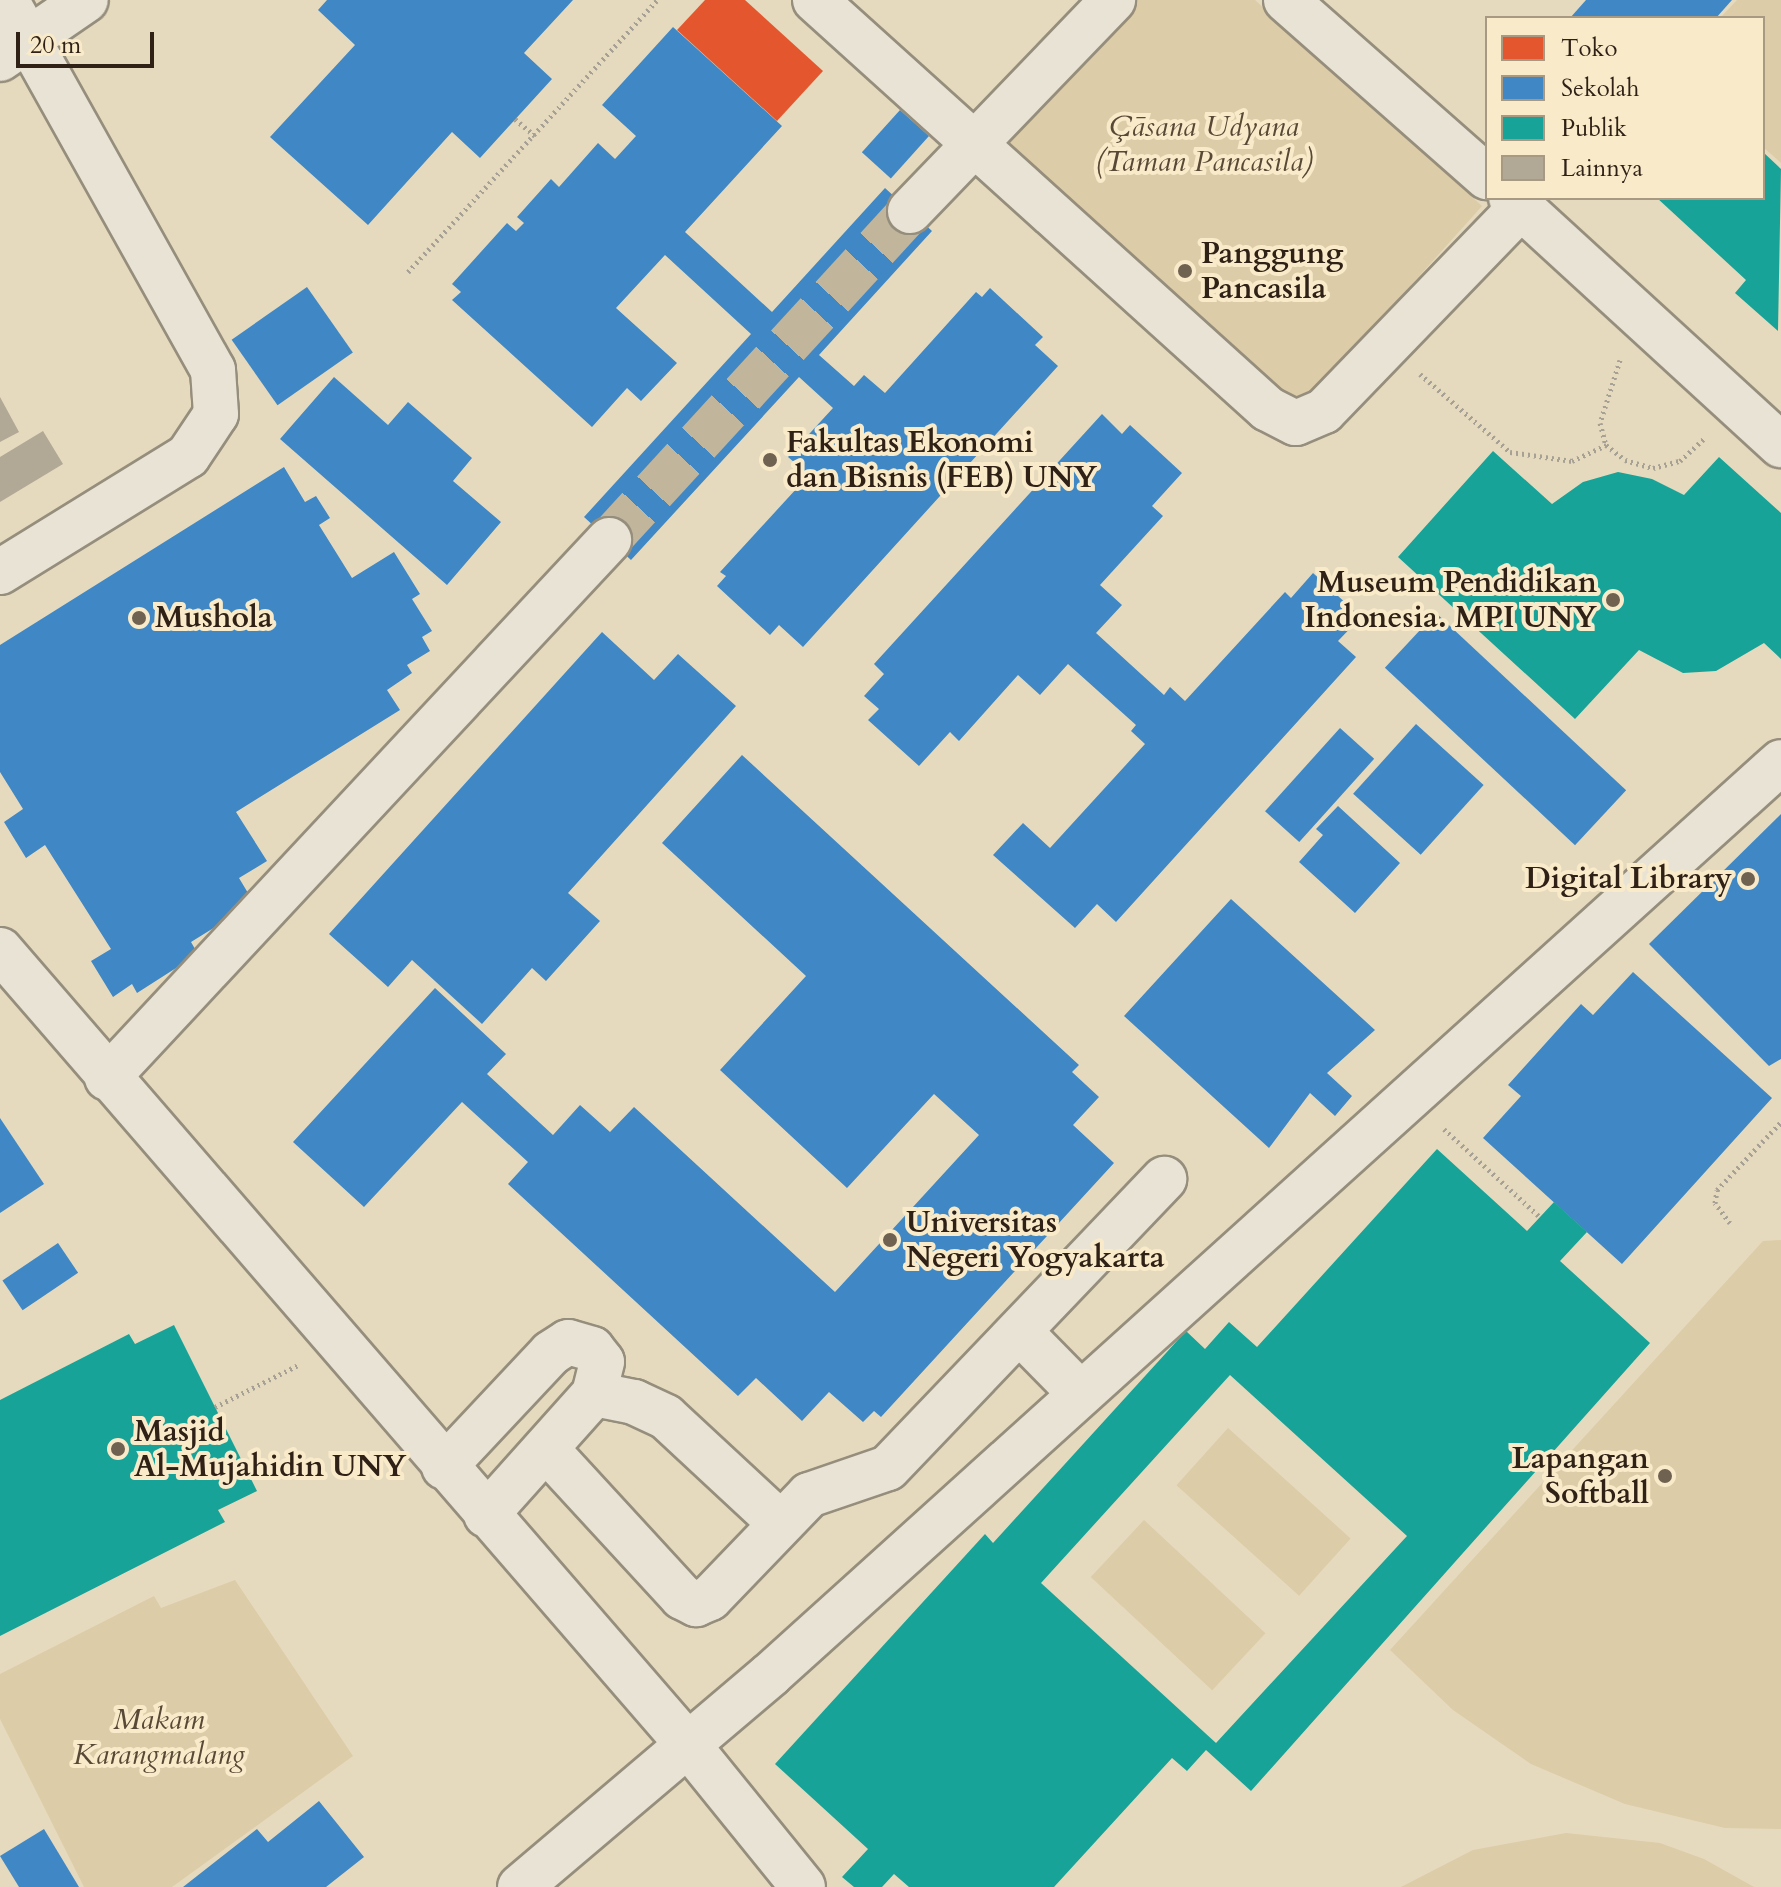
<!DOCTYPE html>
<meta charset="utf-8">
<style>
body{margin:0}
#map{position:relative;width:1781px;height:1887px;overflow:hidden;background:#e6dabe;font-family:Cardo,serif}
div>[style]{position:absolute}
.green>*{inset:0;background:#dccca7;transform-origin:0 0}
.shops>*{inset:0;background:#e4572e}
.schools>*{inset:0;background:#3f88c5;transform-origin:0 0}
.public>*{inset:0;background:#17a398}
.building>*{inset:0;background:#b1a896}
.minor-tunnel>*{height:44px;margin-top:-22px;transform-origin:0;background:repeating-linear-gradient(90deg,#c1b59c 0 44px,transparent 0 66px)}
.path>*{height:5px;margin-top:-2.5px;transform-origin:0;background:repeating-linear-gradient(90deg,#a7a195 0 2px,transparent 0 6px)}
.roads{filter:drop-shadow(2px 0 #968e7d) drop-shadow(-2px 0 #968e7d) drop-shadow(0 2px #968e7d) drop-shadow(0 -2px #968e7d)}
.minor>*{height:44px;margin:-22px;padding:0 22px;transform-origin:22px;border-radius:22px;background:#e9e3d5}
.dots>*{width:22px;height:22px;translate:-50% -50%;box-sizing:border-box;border:4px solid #f9ebca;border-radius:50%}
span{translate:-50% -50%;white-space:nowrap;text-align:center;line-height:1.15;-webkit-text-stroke:8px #f9ebca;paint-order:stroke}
.park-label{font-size:30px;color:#584936;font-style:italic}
.poi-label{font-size:30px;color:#2f2116;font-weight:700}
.left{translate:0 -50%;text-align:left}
.right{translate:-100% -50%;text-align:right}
.legend{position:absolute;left:1485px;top:16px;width:280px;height:184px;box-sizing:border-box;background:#f9ebca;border:2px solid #a89a82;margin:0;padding:10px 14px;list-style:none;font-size:24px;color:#2f2116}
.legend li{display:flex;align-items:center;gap:16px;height:40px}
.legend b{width:40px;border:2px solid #a89a82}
.scale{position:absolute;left:16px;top:32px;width:138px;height:36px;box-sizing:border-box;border:4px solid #2f2116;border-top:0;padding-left:10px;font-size:24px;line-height:28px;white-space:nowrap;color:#2f2116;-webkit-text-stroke:6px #f9ebca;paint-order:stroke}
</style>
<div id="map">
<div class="green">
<i style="clip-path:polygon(1135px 0,1255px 0,1482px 206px,1317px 390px,1293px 400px,1269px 393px,999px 150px)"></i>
<i style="clip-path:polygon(1737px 0,1781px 0,1781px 163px,1763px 147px,1763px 18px,1720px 18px)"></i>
<i style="clip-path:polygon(1781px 1240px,1781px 1829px,1725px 1828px,1625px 1804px,1531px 1764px,1453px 1710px,1390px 1650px,1763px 1241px)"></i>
<i style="left:1228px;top:1428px;width:165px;height:77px;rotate:42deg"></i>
<i style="left:1144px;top:1520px;width:166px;height:78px;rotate:43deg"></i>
<i style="clip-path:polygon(235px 1580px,353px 1756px,172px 1887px,84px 1887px,0 1719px,0 1674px,154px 1596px,161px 1608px)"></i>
<i style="clip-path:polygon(1566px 1833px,1660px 1843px,1704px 1859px,1754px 1887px,1401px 1887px,1473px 1850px)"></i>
</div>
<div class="shops">
<i style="clip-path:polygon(705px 0,745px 0,823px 71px,777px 121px,677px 30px)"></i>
</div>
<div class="schools">
<i style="clip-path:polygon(327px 0,573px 0,524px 53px,552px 79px,480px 158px,452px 132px,368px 225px,270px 137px,355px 45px,318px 10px)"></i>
<i style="clip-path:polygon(1586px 0,1732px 0,1716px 18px,1570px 18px)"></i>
<i style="clip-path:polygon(673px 27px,782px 126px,685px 232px,772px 312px,885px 188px,932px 231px,819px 355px,854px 386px,864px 375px,885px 393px,976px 292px,982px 297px,990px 288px,1043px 337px,1035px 345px,1058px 366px,803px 647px,779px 625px,770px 635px,717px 586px,726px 576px,720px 572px,809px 475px,788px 457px,833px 408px,799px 377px,631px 560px,584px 517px,751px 334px,665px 255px,616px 308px,677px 363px,641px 401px,627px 388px,592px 427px,452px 300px,461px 292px,452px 284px,507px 223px,516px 231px,524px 223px,517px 217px,551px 179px,559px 187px,598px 143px,615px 159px,636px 136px,602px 105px)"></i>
<i style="left:900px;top:110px;width:39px;height:57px;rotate:42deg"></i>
<i style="left:307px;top:287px;width:80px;height:92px;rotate:55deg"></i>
<i style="clip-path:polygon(334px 377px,388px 425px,408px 402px,472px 458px,453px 481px,501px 522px,447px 585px,280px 439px)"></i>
<i style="clip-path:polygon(1102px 414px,1122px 434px,1130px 425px,1182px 473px,1152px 506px,1163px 516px,1100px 585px,1122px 605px,1096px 633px,1164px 695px,1170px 687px,1185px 701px,1285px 592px,1291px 598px,1313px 573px,1361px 617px,1338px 641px,1356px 657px,1116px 922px,1097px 904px,1075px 928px,993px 855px,1023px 823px,1050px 848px,1145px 744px,1131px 731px,1136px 725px,1068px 664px,1040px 695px,1018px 675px,959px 741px,950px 732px,919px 766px,868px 720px,879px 709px,864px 696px,884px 674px,874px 664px)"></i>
<i style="clip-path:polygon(284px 467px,305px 502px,316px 496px,330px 518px,319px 525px,352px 578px,394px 552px,420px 594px,412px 599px,432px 631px,422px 637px,430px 651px,407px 665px,412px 673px,387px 690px,400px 710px,236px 812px,267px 861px,239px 878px,254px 903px,191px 942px,198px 954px,137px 993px,132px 984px,113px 997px,91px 961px,111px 949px,45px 845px,26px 858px,4px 822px,23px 809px,0 772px,0 645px)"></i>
<i style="left:1436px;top:613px;width:260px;height:75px;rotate:43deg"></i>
<i style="clip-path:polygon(602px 632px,654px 680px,678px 654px,736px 706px,568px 893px,600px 921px,546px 981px,532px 968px,482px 1024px,412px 960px,388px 987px,329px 934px)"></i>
<i style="left:1416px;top:724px;width:91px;height:94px;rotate:42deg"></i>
<i style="left:1340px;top:728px;width:46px;height:112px;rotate:42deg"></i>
<i style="clip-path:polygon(742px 755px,1079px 1065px,1072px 1072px,1099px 1097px,1073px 1125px,1114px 1163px,881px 1417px,874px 1411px,863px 1422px,829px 1392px,802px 1421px,756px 1378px,738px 1396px,508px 1184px,528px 1162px,462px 1102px,364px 1207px,293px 1142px,435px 988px,506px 1054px,487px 1074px,553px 1135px,580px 1105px,610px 1132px,634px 1107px,835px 1292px,979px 1135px,934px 1094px,847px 1188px,720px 1070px,806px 976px,662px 843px)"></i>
<i style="clip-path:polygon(1338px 806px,1400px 863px,1355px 913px,1299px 862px,1323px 835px,1316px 829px)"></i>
<i style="clip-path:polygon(1781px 814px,1781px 1059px,1769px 1066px,1649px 944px)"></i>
<i style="clip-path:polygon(1231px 899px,1375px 1030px,1327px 1073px,1352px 1096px,1335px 1116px,1310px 1093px,1269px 1148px,1124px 1016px)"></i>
<i style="clip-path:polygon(1633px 972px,1772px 1098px,1622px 1264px,1483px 1138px,1521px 1096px,1508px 1085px,1581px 1004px,1593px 1015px)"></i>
<i style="clip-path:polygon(0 1118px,44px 1184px,0 1213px)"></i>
<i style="left:58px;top:1243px;width:36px;height:67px;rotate:56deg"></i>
<i style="clip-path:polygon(319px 1801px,364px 1857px,326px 1887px,183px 1887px,257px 1829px,268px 1842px)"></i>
<i style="clip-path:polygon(44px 1829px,79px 1887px,19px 1887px,0 1856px)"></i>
</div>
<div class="public">
<i style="clip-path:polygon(1763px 152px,1781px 169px,1778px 331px,1735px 293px,1746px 280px,1657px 198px,1763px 198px)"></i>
<i style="clip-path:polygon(1493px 451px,1552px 504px,1583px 482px,1618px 472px,1652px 479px,1684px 495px,1719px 457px,1781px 513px,1781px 659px,1764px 643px,1716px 671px,1683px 673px,1639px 650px,1575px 719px,1398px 557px)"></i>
<i style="clip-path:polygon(evenodd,1437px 1149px,1527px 1231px,1554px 1202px,1587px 1232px,1560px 1261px,1650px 1343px,1251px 1791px,1206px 1750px,1187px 1771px,1172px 1758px,1054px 1887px,909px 1887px,894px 1874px,882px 1887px,854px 1887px,842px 1877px,868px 1849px,775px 1764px,985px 1534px,993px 1543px,1186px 1331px,1205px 1349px,1229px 1322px,1257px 1347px,1437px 1149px,1230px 1375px,1407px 1536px,1216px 1743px,1041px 1583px,1230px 1375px)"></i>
<i style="clip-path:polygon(174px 1325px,257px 1491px,218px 1510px,225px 1522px,0 1636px,0 1400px,129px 1334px,135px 1344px)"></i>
</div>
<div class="building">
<i style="clip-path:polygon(0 397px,19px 432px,0 442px)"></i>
<i style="clip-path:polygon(43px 431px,63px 464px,0 502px,0 457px)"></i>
</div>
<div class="minor-tunnel">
<i style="left:609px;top:540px;width:446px;rotate:-47.5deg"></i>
</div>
<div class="path">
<i style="left:515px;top:119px;width:26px;rotate:40deg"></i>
<i style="left:408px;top:272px;width:369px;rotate:-47.5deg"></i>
<i style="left:1620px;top:360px;width:66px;rotate:107.6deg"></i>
<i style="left:1600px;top:423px;width:23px;rotate:75deg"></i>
<i style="left:1606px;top:445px;width:24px;rotate:38deg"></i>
<i style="left:1625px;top:460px;width:29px;rotate:16deg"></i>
<i style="left:1653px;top:468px;width:28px;rotate:-15deg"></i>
<i style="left:1680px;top:461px;width:35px;rotate:-43deg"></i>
<i style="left:1420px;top:374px;width:119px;rotate:40.9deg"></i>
<i style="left:1510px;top:452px;width:63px;rotate:8.3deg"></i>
<i style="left:1572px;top:461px;width:38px;rotate:-25deg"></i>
<i style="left:1444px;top:1129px;width:130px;rotate:42.5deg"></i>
<i style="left:1730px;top:1223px;width:25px;rotate:-127deg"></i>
<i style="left:1715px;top:1203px;width:13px;rotate:-81deg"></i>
<i style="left:1717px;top:1190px;width:93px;rotate:-46.7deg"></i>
<i style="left:215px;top:1407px;width:95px;rotate:-26.8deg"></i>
</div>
<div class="roads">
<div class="minor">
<i style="left:815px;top:0;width:610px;rotate:42.08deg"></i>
<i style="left:1268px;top:409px;width:31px;rotate:27deg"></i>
<i style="left:1296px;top:423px;width:30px;rotate:-23deg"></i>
<i style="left:1324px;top:411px;width:284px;rotate:-46deg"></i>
<i style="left:1286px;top:0;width:268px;rotate:41.4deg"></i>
<i style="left:0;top:59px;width:104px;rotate:-34.5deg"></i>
<i style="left:1511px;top:198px;width:366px;rotate:42.5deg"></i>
<i style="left:910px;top:211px;width:293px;rotate:-46.1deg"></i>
<i style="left:0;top:572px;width:221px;rotate:-31.7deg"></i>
<i style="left:188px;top:456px;width:50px;rotate:-56.3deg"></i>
<i style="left:216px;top:414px;width:44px;rotate:-93.9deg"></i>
<i style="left:213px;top:370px;width:424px;rotate:-119.2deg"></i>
<i style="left:0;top:950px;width:1053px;rotate:49.12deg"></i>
<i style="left:689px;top:1746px;width:181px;rotate:51deg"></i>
<i style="left:107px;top:1078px;width:736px;rotate:-46.98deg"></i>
<i style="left:1021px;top:1333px;width:84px;rotate:45.5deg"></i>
<i style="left:594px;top:1394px;width:41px;rotate:11.3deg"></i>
<i style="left:634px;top:1402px;width:35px;rotate:25deg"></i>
<i style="left:666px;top:1417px;width:156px;rotate:42.9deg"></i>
<i style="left:546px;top:1449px;width:201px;rotate:47.4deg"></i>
<i style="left:682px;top:1597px;width:16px;rotate:27deg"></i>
<i style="left:696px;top:1604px;width:15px;rotate:-23deg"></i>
<i style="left:710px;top:1598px;width:143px;rotate:-46.1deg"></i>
<i style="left:809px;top:1495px;width:83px;rotate:-18.9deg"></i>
<i style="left:888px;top:1468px;width:400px;rotate:-46.3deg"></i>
<i style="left:444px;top:1467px;width:156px;rotate:-46.8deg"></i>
<i style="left:551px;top:1353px;width:20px;rotate:-33deg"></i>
<i style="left:568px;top:1342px;width:25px;rotate:16deg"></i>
<i style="left:592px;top:1349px;width:16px;rotate:52deg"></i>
<i style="left:602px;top:1362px;width:33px;rotate:104deg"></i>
<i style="left:594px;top:1394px;width:162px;rotate:131.8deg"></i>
<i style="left:520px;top:1887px;width:328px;rotate:-40.3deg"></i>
<i style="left:770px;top:1675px;width:1362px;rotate:-42.08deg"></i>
</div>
</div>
<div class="dots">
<i style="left:1185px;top:271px;background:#6f6251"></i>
<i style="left:770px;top:460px;background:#6f6251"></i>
<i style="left:1613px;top:600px;background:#6f6251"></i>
<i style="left:139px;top:618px;background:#6f6251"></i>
<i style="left:1748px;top:879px;background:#6f6251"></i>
<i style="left:890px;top:1240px;background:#6f6251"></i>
<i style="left:118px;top:1449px;background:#6f6251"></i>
<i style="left:1665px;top:1476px;background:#6f6251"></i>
</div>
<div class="park-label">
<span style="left:1204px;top:144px">Çāsana Udyana<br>(Taman Pancasila)</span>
<span style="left:159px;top:1737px">Makam<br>Karangmalang</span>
</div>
<div class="poi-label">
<span class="left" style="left:1201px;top:271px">Panggung<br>Pancasila</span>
<span class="left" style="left:786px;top:460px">Fakultas Ekonomi<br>dan Bisnis (FEB) UNY</span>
<span class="right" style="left:1597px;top:600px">Museum Pendidikan<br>Indonesia. MPI UNY</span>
<span class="left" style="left:155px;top:618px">Mushola</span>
<span class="right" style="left:1732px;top:879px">Digital Library</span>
<span class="left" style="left:906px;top:1240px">Universitas<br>Negeri Yogyakarta</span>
<span class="left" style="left:134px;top:1449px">Masjid<br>Al-Mujahidin UNY</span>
<span class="right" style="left:1649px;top:1476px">Lapangan<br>Softball</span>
</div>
<ul class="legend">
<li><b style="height:22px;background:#e4572e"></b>Toko</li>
<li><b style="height:22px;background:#3f88c5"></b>Sekolah</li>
<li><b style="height:22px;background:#17a398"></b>Publik</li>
<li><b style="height:22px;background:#b1a896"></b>Lainnya</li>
</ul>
<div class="scale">20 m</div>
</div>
